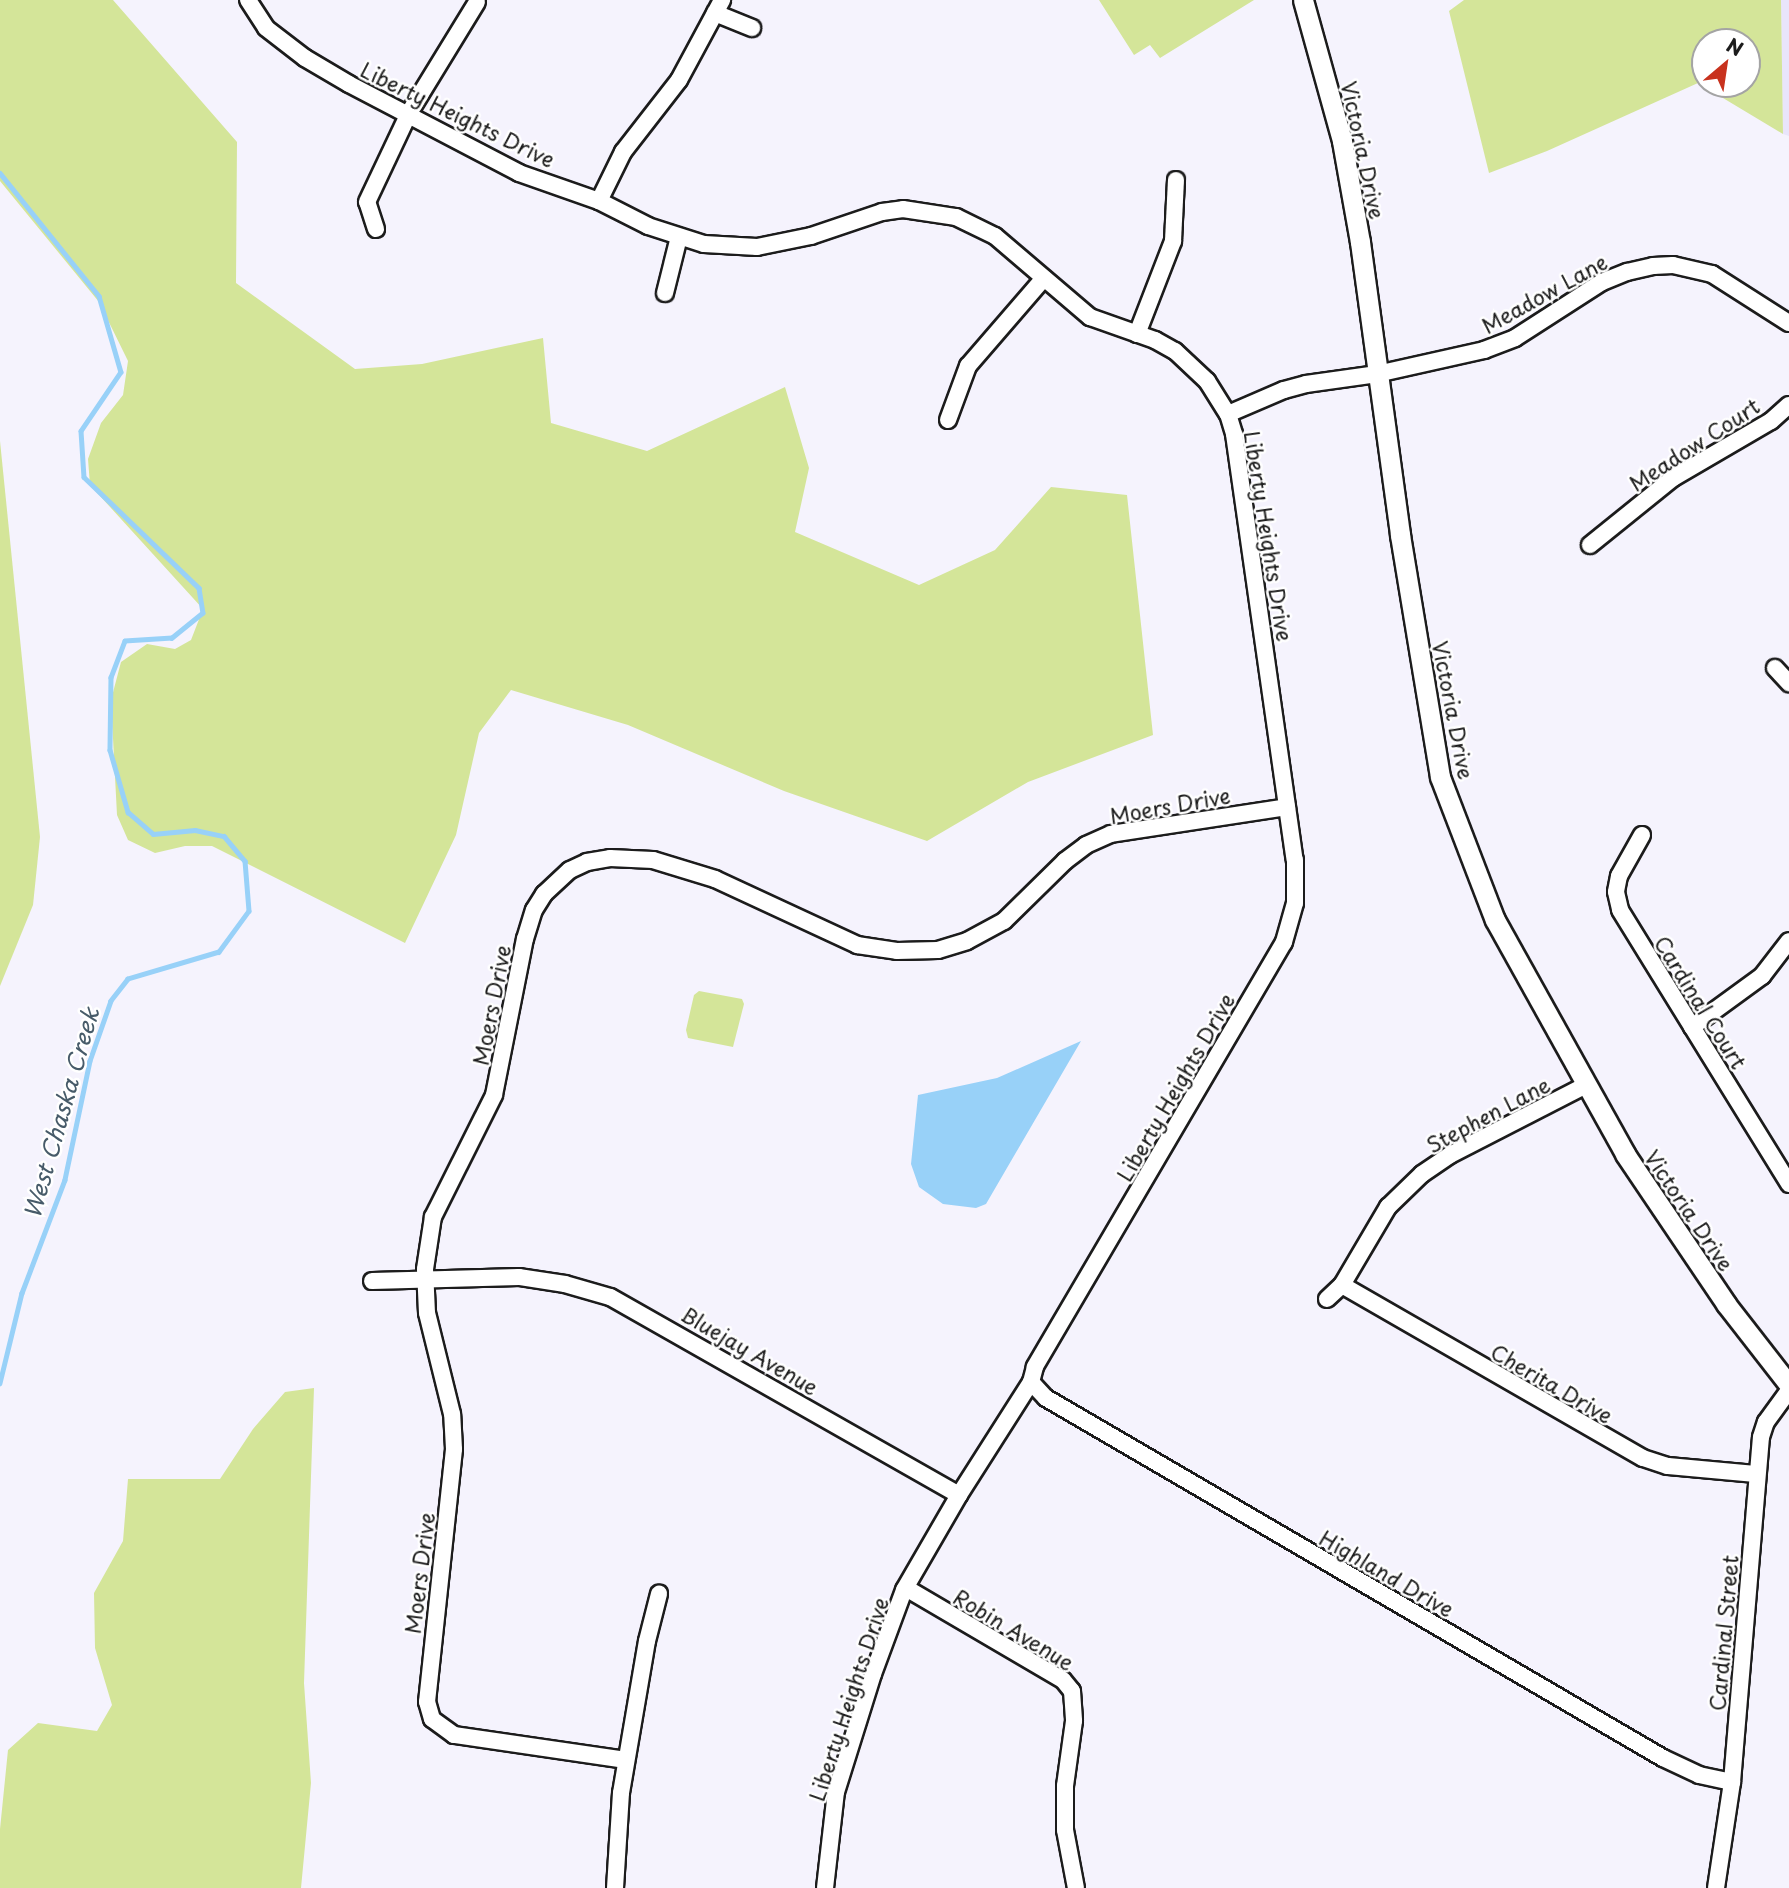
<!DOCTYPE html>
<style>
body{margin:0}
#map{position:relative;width:1789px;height:1888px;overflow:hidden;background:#f5f3fd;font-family:"Playpen Sans",sans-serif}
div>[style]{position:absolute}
.built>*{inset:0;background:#e9e5fb}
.green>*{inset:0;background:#d4e599}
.water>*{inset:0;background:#98d1f8}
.stream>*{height:4.5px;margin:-2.25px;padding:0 2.25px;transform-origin:2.25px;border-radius:2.25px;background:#98d1f8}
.roads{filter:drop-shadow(2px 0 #1c1c1c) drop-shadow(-2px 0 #1c1c1c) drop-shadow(0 2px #1c1c1c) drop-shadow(0 -2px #1c1c1c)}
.minor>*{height:16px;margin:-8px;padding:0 8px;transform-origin:8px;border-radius:8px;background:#fff}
.tertiary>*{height:19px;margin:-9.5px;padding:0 9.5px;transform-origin:9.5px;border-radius:9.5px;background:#fff}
span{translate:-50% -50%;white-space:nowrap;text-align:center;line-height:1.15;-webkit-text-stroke:5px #fff;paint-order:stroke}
.street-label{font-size:21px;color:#1c1c1c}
.water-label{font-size:23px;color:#475b69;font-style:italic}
.north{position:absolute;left:1691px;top:28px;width:70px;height:70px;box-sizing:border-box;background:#fff;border:2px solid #a4a4a4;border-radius:50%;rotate:29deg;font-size:19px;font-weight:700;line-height:28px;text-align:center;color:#1c1c1c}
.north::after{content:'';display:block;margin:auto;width:24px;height:32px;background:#c8321e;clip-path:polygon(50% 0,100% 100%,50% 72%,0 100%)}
</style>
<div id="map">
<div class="built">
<i style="clip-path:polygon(1781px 0,1789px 0,1789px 136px,1783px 134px)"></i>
</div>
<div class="green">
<i style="clip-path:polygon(0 0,113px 0,237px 142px,236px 283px,355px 369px,422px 364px,543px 338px,551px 423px,647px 451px,785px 387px,809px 468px,795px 532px,919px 585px,995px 550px,1051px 487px,1127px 495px,1153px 735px,1028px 782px,927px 841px,784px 791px,628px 725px,511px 690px,479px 733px,456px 835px,405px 943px,212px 846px,185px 846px,155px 853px,128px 840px,117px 815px,111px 700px,121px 662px,147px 644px,175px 649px,191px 640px,203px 609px,90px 485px,88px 459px,101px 423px,123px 395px,128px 361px,99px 302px,0 181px)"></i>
<i style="clip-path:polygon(1099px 0,1254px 0,1160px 58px,1150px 45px,1134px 55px)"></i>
<i style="clip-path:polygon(evenodd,1464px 0,1781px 0,1783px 134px,1698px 83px,1547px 151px,1489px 173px,1449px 11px,1464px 0,1705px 42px,1747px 42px,1747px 84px,1705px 84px,1705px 42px)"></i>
<i style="clip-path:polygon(0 441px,40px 837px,33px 905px,0 986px)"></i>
<i style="clip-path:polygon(699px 991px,742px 999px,744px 1004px,733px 1047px,688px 1038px,686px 1030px,694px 995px)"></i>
<i style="clip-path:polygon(314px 1388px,304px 1683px,311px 1783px,301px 1888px,0 1888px,0 1829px,8px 1750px,38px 1723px,97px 1731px,112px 1705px,95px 1648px,94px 1593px,123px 1541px,128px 1479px,220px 1479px,253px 1429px,285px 1392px)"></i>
</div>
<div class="water">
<i style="clip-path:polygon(1081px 1041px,986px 1204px,976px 1208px,943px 1204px,919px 1187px,911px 1164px,918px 1095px,997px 1078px)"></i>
</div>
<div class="stream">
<i style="left:0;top:173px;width:158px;rotate:51.2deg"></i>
<i style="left:99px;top:296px;width:79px;rotate:73.9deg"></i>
<i style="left:121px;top:372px;width:71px;rotate:124.1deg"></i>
<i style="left:81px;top:431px;width:46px;rotate:86.3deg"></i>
<i style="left:84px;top:477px;width:160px;rotate:44deg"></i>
<i style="left:199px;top:588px;width:25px;rotate:81deg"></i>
<i style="left:203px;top:613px;width:40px;rotate:141deg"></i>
<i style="left:172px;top:638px;width:47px;rotate:176.3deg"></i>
<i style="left:125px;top:641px;width:39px;rotate:111deg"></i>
<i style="left:111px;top:677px;width:73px;rotate:90.8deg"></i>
<i style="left:110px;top:750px;width:65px;rotate:73.8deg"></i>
<i style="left:128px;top:812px;width:33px;rotate:41deg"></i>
<i style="left:153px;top:834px;width:42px;rotate:-5.4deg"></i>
<i style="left:195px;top:830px;width:30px;rotate:12deg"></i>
<i style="left:224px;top:836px;width:33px;rotate:50deg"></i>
<i style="left:245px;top:861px;width:50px;rotate:85.4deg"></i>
<i style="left:249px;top:911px;width:51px;rotate:126.2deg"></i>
<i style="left:219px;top:952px;width:95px;rotate:163.5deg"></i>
<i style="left:128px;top:979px;width:28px;rotate:128deg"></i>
<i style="left:111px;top:1001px;width:64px;rotate:109.3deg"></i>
<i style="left:90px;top:1061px;width:122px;rotate:101.9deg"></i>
<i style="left:65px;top:1180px;width:121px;rotate:110.8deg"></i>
<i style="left:22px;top:1293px;width:93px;rotate:103.7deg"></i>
</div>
<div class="roads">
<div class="minor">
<i style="left:248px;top:0;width:33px;rotate:57deg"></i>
<i style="left:266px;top:28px;width:49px;rotate:37.6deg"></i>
<i style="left:305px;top:58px;width:51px;rotate:30.6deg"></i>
<i style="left:349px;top:84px;width:192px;rotate:27.6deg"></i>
<i style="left:519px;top:173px;width:85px;rotate:19.3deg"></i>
<i style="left:599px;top:201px;width:55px;rotate:27deg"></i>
<i style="left:648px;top:226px;width:59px;rotate:17.8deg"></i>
<i style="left:704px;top:244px;width:53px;rotate:3.2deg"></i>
<i style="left:757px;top:247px;width:55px;rotate:-11.5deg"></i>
<i style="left:811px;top:236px;width:75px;rotate:-18.7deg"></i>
<i style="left:882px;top:212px;width:21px;rotate:-8deg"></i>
<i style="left:903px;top:209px;width:54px;rotate:8.6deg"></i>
<i style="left:956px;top:217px;width:43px;rotate:26deg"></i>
<i style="left:995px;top:236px;width:125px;rotate:40.5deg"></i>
<i style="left:1090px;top:317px;width:69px;rotate:19.5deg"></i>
<i style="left:1155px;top:340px;width:23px;rotate:29deg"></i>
<i style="left:1175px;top:351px;width:44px;rotate:43.2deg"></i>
<i style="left:1207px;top:381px;width:39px;rotate:58deg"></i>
<i style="left:1228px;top:414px;width:21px;rotate:73deg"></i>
<i style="left:1234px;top:434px;width:430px;rotate:81.9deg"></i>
<i style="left:1295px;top:860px;width:43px;rotate:90deg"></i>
<i style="left:1295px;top:903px;width:41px;rotate:105.8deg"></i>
<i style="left:1284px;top:942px;width:493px;rotate:120.4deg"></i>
<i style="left:1035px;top:1367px;width:16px;rotate:105deg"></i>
<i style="left:1031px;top:1382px;width:134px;rotate:122.5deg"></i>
<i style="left:959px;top:1495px;width:401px;rotate:-150.4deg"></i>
<i style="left:610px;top:1297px;width:47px;rotate:-163.9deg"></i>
<i style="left:565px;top:1284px;width:47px;rotate:-171.3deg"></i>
<i style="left:519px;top:1277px;width:147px;rotate:178.4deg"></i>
<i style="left:715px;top:13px;width:40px;rotate:22deg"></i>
<i style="left:599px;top:201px;width:55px;rotate:-63.9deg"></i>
<i style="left:623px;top:152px;width:91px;rotate:-52.1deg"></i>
<i style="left:679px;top:80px;width:91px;rotate:-61.7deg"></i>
<i style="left:376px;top:229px;width:28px;rotate:-108deg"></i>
<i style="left:367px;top:202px;width:98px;rotate:-64.7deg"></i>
<i style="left:409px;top:113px;width:130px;rotate:-58.5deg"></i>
<i style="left:665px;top:293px;width:58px;rotate:-76deg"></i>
<i style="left:1137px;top:334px;width:100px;rotate:-68.8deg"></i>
<i style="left:1173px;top:241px;width:61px;rotate:-87.2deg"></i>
<i style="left:1228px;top:414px;width:61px;rotate:-23.2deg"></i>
<i style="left:1284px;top:390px;width:23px;rotate:-15deg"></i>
<i style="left:1306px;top:384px;width:72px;rotate:-8deg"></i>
<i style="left:1377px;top:374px;width:110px;rotate:-12.6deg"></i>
<i style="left:1484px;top:350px;width:33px;rotate:-21deg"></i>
<i style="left:1515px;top:338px;width:103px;rotate:-32.8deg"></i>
<i style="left:1602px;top:282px;width:27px;rotate:-22deg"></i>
<i style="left:1627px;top:272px;width:27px;rotate:-13deg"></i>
<i style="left:1653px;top:266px;width:20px;rotate:-3deg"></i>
<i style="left:1673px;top:265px;width:40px;rotate:13deg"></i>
<i style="left:1712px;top:274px;width:91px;rotate:32.5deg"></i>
<i style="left:948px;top:420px;width:58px;rotate:-69.7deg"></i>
<i style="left:968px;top:366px;width:116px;rotate:-49.2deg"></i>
<i style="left:1590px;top:545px;width:107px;rotate:-38.9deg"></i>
<i style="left:1673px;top:478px;width:113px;rotate:-30.2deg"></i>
<i style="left:1771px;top:421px;width:24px;rotate:-42deg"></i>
<i style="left:1775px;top:668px;width:21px;rotate:47deg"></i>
<i style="left:1642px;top:835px;width:47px;rotate:119.3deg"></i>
<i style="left:1619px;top:876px;width:16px;rotate:101deg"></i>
<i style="left:1616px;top:892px;width:18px;rotate:77deg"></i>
<i style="left:1620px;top:910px;width:322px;rotate:58.3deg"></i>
<i style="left:1692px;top:1027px;width:87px;rotate:-36.1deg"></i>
<i style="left:1762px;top:976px;width:44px;rotate:-52.4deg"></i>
<i style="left:1342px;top:1285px;width:347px;rotate:29.9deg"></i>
<i style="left:1643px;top:1458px;width:26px;rotate:18deg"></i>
<i style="left:1668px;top:1466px;width:88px;rotate:5.2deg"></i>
<i style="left:1327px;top:1299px;width:21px;rotate:-43deg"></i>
<i style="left:1342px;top:1285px;width:91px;rotate:-59.5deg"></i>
<i style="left:1388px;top:1207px;width:47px;rotate:-44.1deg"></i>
<i style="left:1422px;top:1174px;width:34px;rotate:-34deg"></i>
<i style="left:1450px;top:1155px;width:153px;rotate:-27.2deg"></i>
<i style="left:1031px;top:1382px;width:22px;rotate:47deg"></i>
<i style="left:1046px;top:1398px;width:714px;rotate:30.26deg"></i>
<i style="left:1663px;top:1758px;width:40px;rotate:25deg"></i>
<i style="left:1699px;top:1775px;width:34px;rotate:12deg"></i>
<i style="left:906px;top:1588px;width:182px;rotate:30.4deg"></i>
<i style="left:1063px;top:1680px;width:14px;rotate:51deg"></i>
<i style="left:1072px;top:1691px;width:30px;rotate:86deg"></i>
<i style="left:1074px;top:1721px;width:66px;rotate:97.9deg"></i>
<i style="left:1065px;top:1786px;width:44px;rotate:90deg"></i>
<i style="left:1065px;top:1830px;width:59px;rotate:79.3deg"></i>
<i style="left:626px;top:1760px;width:174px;rotate:-171.7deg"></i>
<i style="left:454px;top:1735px;width:27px;rotate:-144deg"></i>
<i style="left:432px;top:1719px;width:18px;rotate:-106deg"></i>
<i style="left:427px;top:1702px;width:254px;rotate:-83.9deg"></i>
<i style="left:454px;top:1449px;width:35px;rotate:-93deg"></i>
<i style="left:452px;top:1414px;width:104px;rotate:-103.9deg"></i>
<i style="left:427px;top:1313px;width:44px;rotate:-92.6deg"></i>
<i style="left:425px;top:1269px;width:53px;rotate:-81.3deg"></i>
<i style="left:433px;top:1217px;width:136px;rotate:-63.4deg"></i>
<i style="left:494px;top:1095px;width:159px;rotate:-78.8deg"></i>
<i style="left:525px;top:939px;width:30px;rotate:-73deg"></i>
<i style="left:534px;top:910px;width:19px;rotate:-58deg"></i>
<i style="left:544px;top:894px;width:35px;rotate:-43deg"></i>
<i style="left:570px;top:870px;width:19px;rotate:-25deg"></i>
<i style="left:587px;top:862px;width:23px;rotate:-10deg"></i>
<i style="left:610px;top:858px;width:43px;rotate:2.7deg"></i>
<i style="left:653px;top:860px;width:65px;rotate:17deg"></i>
<i style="left:715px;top:879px;width:157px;rotate:24.9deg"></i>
<i style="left:857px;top:945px;width:40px;rotate:8.5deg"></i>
<i style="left:897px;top:951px;width:41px;rotate:-1.4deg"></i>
<i style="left:938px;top:950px;width:30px;rotate:-17deg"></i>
<i style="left:967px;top:941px;width:42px;rotate:-28.4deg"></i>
<i style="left:1004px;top:921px;width:86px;rotate:-44.5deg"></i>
<i style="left:1065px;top:861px;width:26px;rotate:-37deg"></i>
<i style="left:1086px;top:845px;width:27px;rotate:-24deg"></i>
<i style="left:1111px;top:834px;width:178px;rotate:-8.7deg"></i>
<i style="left:615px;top:1888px;width:95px;rotate:-86.4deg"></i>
<i style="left:621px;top:1793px;width:154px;rotate:-80.3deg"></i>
<i style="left:647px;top:1641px;width:49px;rotate:-75.7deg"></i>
<i style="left:825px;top:1888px;width:97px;rotate:-83.5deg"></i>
<i style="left:836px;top:1792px;width:124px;rotate:-72.6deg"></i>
<i style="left:873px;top:1674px;width:90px;rotate:-69.7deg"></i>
<i style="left:904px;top:1590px;width:110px;rotate:-59.9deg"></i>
<i style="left:1716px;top:1888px;width:107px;rotate:-81.4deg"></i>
<i style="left:1732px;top:1782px;width:346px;rotate:-85.2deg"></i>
<i style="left:1761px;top:1437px;width:16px;rotate:-72deg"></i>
<i style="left:1766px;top:1422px;width:39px;rotate:-54deg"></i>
</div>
<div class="tertiary">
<i style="left:1303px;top:0;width:146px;rotate:74.5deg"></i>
<i style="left:1342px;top:141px;width:103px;rotate:79.9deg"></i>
<i style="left:1360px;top:242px;width:296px;rotate:82.2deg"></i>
<i style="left:1400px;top:535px;width:245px;rotate:80.6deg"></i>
<i style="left:1440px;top:777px;width:153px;rotate:69deg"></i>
<i style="left:1495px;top:920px;width:268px;rotate:60.9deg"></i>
<i style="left:1625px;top:1154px;width:181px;rotate:56deg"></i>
<i style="left:1726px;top:1304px;width:103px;rotate:52.1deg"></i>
</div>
</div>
<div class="street-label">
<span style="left:458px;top:114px;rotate:26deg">Liberty Heights Drive</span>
<span style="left:1364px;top:150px;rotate:78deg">Victoria Drive</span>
<span style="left:1544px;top:293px;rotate:-29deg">Meadow Lane</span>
<span style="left:1694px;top:444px;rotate:-33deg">Meadow Court</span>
<span style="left:1269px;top:536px;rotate:81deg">Liberty Heights Drive</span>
<span style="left:1454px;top:710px;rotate:79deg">Victoria Drive</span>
<span style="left:1170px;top:805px;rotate:-10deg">Moers Drive</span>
<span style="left:1701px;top:1002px;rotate:58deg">Cardinal Court</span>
<span style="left:491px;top:1005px;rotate:-79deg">Moers Drive</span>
<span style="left:1175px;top:1087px;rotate:-60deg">Liberty Heights Drive</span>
<span style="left:1488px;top:1114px;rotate:-28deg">Stephen Lane</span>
<span style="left:1690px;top:1210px;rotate:56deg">Victoria Drive</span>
<span style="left:750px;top:1350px;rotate:30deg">Bluejay Avenue</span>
<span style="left:1552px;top:1383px;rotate:30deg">Cherita Drive</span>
<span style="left:419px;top:1573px;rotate:-83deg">Moers Drive</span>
<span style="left:1387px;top:1573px;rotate:30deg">Highland Drive</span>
<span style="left:1014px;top:1629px;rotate:31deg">Robin Avenue</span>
<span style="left:1723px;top:1633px;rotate:-85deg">Cardinal Street</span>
<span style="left:848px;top:1699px;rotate:-72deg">Liberty Heights Drive</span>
</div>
<div class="water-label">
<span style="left:61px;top:1113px;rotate:-74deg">West Chaska Creek</span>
</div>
<div class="north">N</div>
</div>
